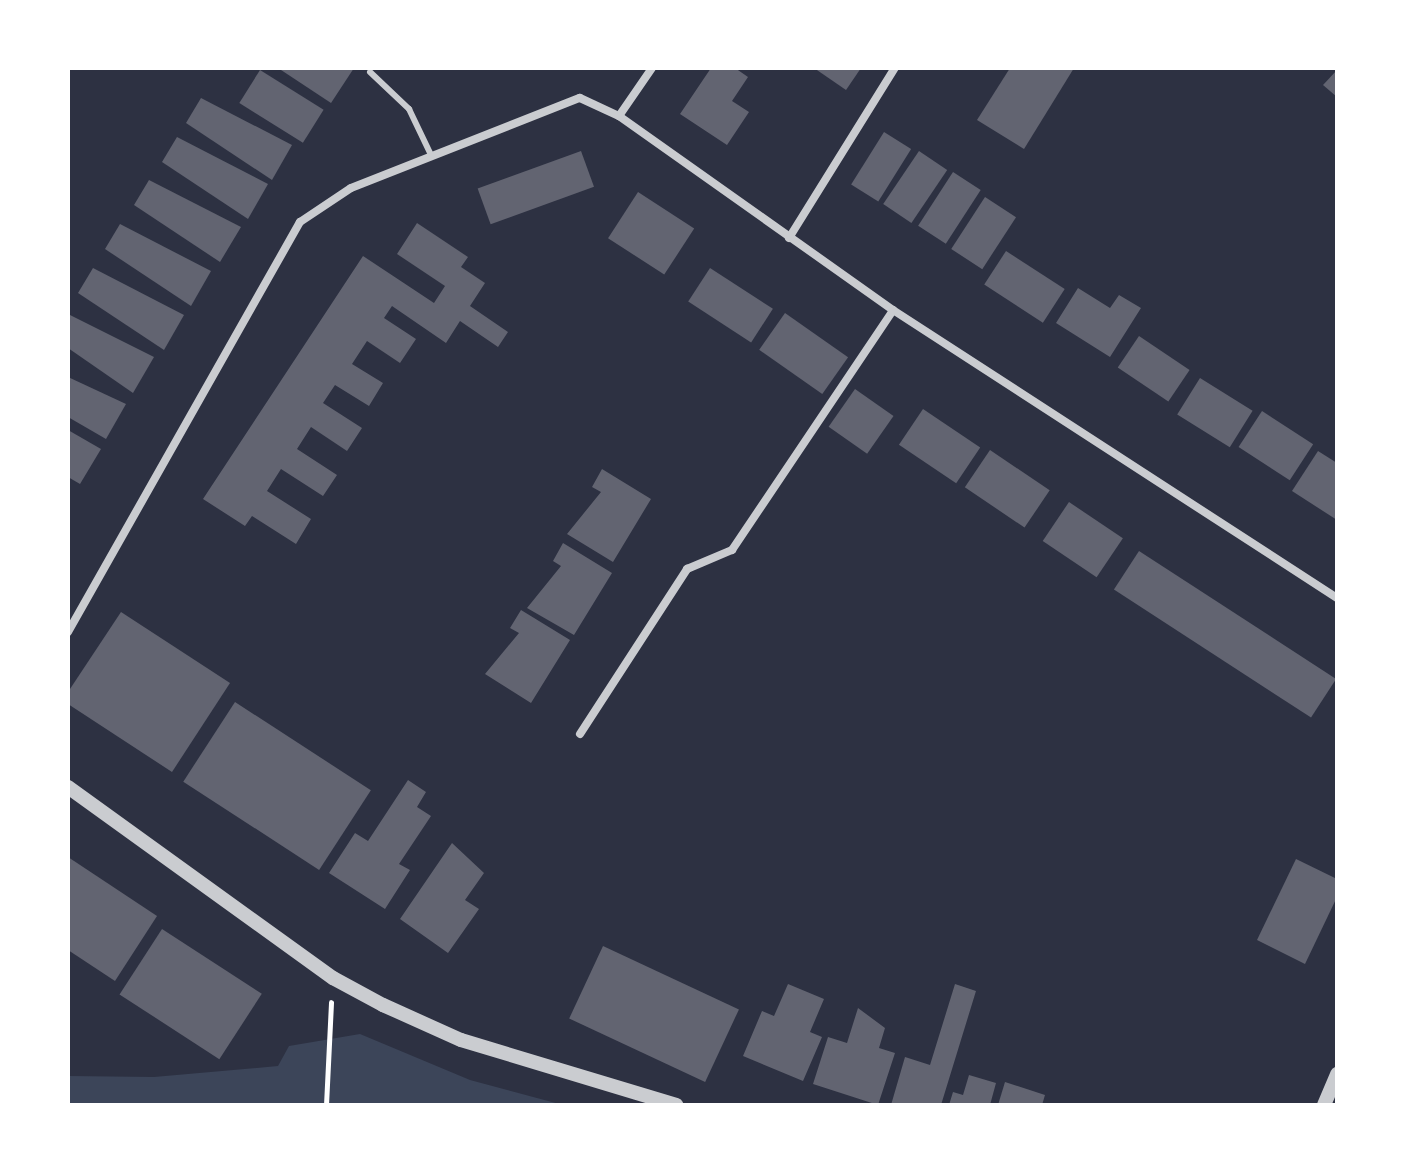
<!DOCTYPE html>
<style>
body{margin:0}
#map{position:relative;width:1405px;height:1173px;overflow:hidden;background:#2d3142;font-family:"PT Serif",serif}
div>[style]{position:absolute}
.green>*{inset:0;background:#3c4559}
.building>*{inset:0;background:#626471;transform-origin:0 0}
.path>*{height:5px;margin:-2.5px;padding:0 2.5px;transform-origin:2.5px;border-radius:2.5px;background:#fff}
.service>*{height:6px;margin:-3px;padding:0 3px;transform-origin:3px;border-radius:3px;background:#caccd0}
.minor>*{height:8px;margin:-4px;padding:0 4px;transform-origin:4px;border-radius:4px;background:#caccd0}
.tertiary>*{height:14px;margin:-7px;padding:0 7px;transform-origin:7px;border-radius:7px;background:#caccd0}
span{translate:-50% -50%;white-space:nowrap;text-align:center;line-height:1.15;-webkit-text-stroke:8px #fff;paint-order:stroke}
.frame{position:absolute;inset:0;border:70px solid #fff;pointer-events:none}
</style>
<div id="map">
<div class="green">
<i style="clip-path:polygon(360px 1034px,470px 1080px,563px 1105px,68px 1105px,68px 1076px,154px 1077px,278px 1066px,289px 1046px)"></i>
</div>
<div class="building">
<i style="clip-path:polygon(278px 68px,354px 68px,331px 103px)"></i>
<i style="clip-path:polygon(711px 68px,735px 68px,748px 77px,732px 101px,749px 112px,727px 145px,680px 114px)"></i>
<i style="clip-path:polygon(814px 68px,861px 68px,846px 90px)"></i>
<i style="clip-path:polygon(1010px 68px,1074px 68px,1024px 149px,977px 120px)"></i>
<i style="left:260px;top:70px;width:75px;height:39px;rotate:32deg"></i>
<i style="clip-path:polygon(1337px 70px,1337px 97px,1323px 85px)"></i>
<i style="clip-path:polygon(201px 98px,292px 145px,272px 180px,186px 123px)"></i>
<i style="left:884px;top:132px;width:32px;height:62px;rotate:32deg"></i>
<i style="clip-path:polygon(177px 137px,268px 184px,248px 219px,162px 162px)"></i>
<i style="left:581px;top:151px;width:38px;height:110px;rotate:70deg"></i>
<i style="left:919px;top:151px;width:34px;height:64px;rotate:34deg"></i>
<i style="left:953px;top:172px;width:33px;height:64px;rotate:33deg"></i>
<i style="clip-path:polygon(149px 180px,241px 227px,220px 262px,134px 205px)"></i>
<i style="left:638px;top:192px;width:67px;height:55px;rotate:33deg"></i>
<i style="left:985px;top:197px;width:37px;height:62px;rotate:33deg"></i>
<i style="clip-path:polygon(417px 223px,468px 257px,461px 267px,485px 283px,470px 306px,508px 332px,498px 347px,460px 321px,446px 343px,392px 306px,384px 318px,416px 339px,400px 363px,367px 341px,352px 364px,383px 383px,369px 406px,335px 385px,323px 403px,362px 428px,347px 451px,311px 427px,297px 449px,337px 475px,323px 496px,281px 469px,267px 491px,311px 519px,296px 544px,252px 516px,245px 526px,203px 499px,363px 256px,434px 303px,445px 286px,397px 254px)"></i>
<i style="clip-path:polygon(120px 224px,211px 271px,191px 306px,105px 249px)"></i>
<i style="left:1006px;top:251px;width:70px;height:40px;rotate:33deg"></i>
<i style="clip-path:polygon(93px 268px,184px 315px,164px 350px,78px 293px)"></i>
<i style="left:710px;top:268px;width:75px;height:40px;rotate:33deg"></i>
<i style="clip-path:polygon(1078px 288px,1110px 308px,1119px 295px,1141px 308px,1110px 357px,1056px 323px)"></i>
<i style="left:785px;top:313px;width:77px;height:45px;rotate:35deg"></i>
<i style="clip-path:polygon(68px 314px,154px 357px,133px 393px,68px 348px)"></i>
<i style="left:1139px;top:336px;width:61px;height:38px;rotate:34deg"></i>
<i style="clip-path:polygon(68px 377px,126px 404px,106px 439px,68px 417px)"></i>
<i style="left:1200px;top:378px;width:62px;height:43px;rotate:32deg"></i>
<i style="left:855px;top:389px;width:47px;height:46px;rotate:35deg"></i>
<i style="left:923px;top:409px;width:69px;height:43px;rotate:34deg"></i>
<i style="left:1262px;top:411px;width:61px;height:43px;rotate:33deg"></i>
<i style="clip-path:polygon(68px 430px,101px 449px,80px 484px,68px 477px)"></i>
<i style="left:990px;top:450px;width:72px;height:45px;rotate:34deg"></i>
<i style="clip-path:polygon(1318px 451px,1337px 463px,1337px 520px,1292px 491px)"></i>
<i style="clip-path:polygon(602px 469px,651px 499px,613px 562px,567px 534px,601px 492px,592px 487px)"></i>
<i style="left:1069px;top:502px;width:65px;height:47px;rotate:34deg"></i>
<i style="clip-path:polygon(563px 543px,612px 573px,574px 635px,527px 608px,561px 566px,553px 561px)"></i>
<i style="left:1139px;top:551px;width:235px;height:46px;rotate:33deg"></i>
<i style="clip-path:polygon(521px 610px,570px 640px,531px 703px,485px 674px,519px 633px,510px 628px)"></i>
<i style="clip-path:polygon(121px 612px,230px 683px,172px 772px,68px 704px,68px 692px)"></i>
<i style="left:235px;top:702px;width:162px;height:95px;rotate:33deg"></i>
<i style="clip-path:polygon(408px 780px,426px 792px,417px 807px,431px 816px,399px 864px,410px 870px,385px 909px,329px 873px,355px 833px,368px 841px)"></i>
<i style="clip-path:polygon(452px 843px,484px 873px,465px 900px,479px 909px,448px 953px,400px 919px)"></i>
<i style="clip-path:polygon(68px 857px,157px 916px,115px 981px,68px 950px)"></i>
<i style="clip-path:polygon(1296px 859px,1337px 879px,1337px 897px,1305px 964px,1257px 940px)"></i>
<i style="left:162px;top:929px;width:119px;height:78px;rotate:33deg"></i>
<i style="left:603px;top:946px;width:150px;height:80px;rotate:25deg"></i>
<i style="clip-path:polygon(788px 984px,824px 999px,810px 1032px,822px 1037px,803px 1081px,743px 1056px,762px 1011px,774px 1016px)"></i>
<i style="clip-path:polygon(955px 984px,976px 991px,941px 1105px,891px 1105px,905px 1057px,930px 1065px)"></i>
<i style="clip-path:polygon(858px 1008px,885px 1028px,879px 1048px,895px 1053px,878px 1105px,813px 1084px,828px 1037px,847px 1043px)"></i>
<i style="clip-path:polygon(969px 1075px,996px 1083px,990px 1105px,949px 1105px,953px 1092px,963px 1095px)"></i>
<i style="clip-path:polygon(1005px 1082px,1045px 1095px,1042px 1105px,998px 1105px)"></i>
</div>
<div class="path">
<i style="left:326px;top:1105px;width:103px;rotate:-87.2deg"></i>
</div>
<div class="service">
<i style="left:370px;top:72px;width:54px;rotate:43.5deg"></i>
<i style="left:409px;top:109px;width:51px;rotate:64.4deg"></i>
</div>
<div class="minor">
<i style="left:619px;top:116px;width:336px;rotate:35.3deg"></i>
<i style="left:893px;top:310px;width:529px;rotate:32.97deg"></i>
<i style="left:789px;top:238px;width:200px;rotate:-58.1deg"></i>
<i style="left:68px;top:632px;width:471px;rotate:-60.5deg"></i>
<i style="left:300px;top:222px;width:61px;rotate:-33.7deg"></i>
<i style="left:351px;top:188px;width:246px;rotate:-21.5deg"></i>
<i style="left:580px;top:98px;width:43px;rotate:24.8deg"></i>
<i style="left:619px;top:116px;width:58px;rotate:-55.5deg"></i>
<i style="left:580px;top:734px;width:197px;rotate:-57deg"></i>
<i style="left:687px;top:569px;width:49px;rotate:-22.9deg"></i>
<i style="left:732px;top:550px;width:289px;rotate:-56.1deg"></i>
</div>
<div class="tertiary">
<i style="left:68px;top:787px;width:327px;rotate:35.8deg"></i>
<i style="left:333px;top:978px;width:57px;rotate:28.4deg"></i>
<i style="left:383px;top:1005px;width:85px;rotate:24.2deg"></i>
<i style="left:461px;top:1040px;width:225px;rotate:16.8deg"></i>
<i style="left:1324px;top:1105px;width:34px;rotate:-67deg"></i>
</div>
<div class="frame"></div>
</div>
